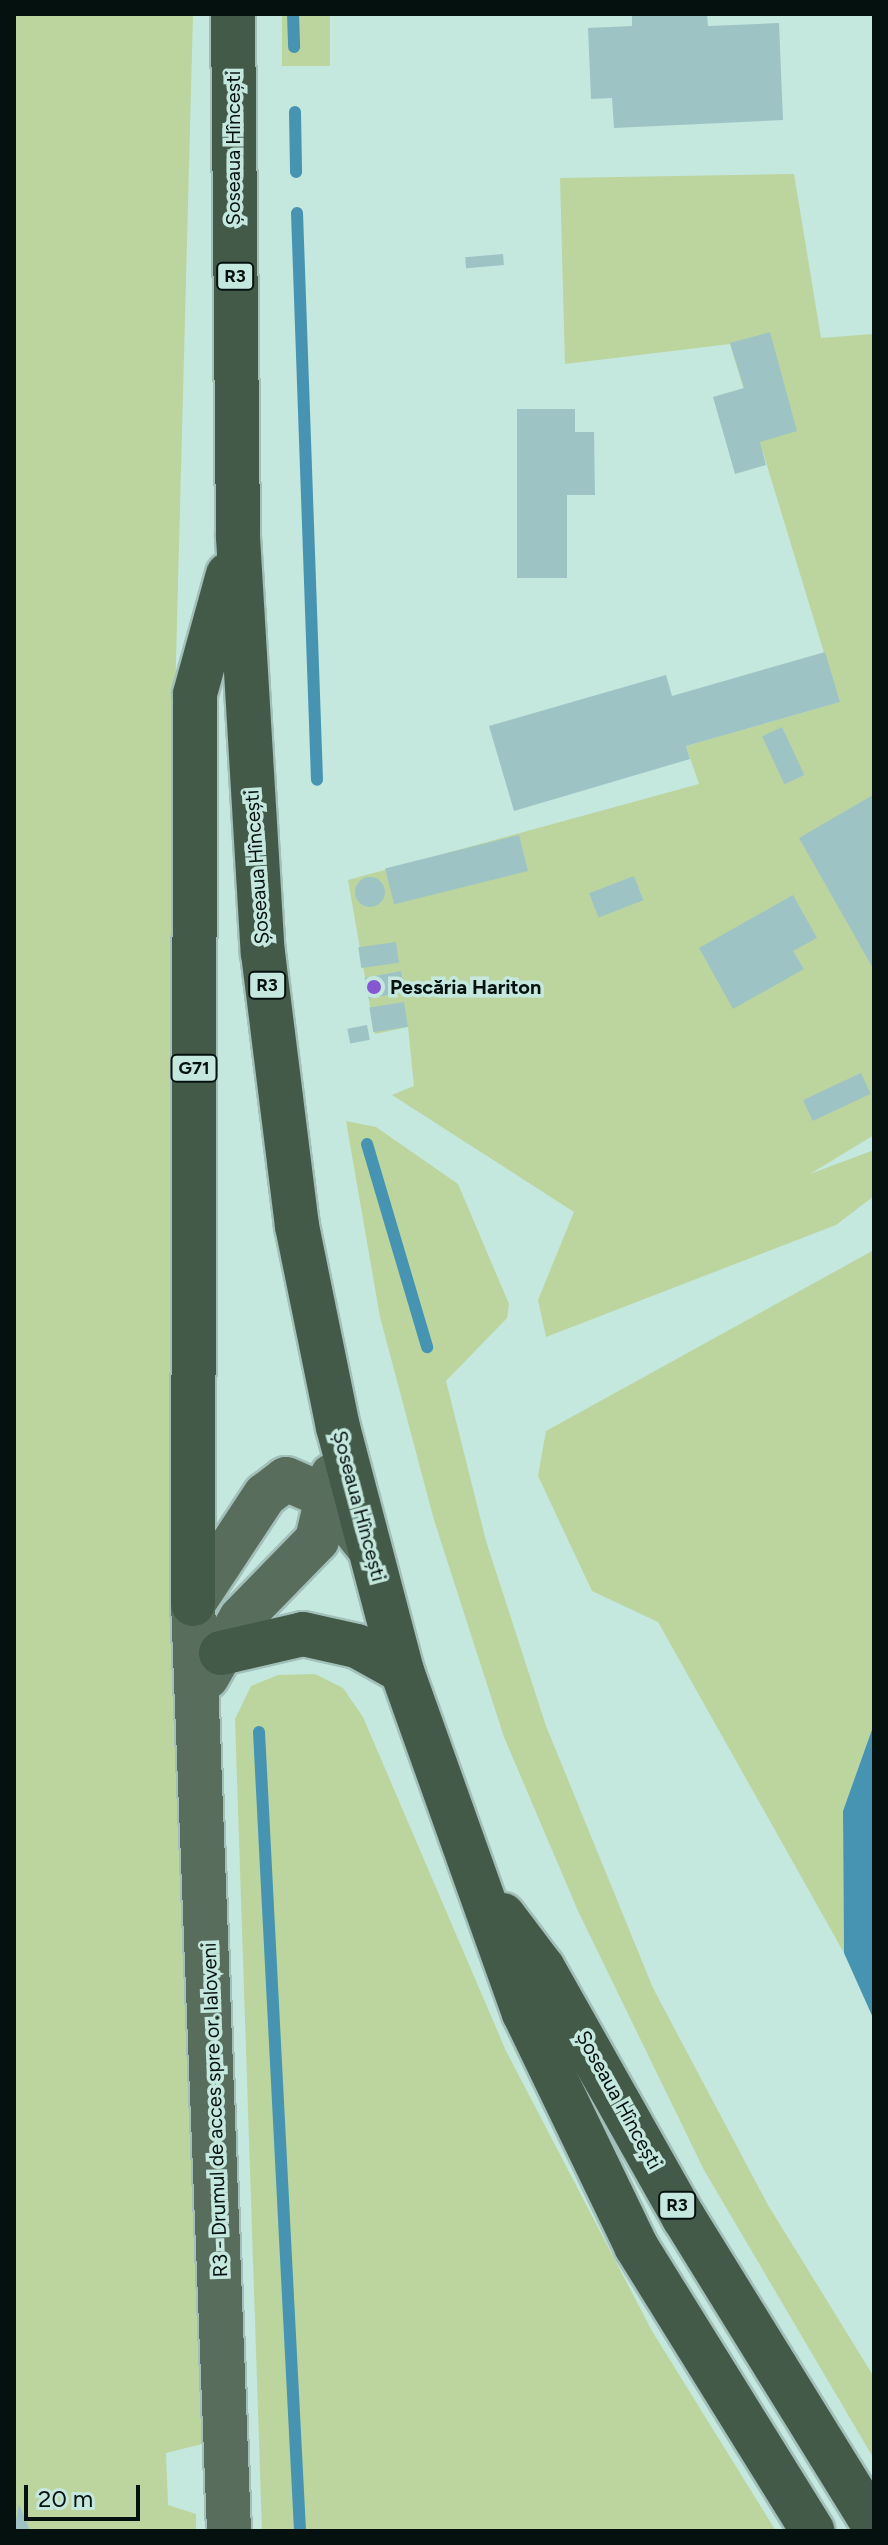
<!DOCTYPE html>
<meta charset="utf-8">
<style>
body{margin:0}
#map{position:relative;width:888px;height:2545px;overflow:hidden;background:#c4e7de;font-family:Figtree,sans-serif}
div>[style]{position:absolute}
.green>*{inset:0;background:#bcd59f;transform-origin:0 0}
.water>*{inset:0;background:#4694b1}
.stream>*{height:12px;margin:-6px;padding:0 6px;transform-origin:6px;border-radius:6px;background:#4694b1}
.building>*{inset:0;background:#9ec3c5;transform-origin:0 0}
.round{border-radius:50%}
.roads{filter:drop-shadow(2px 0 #a2c0b9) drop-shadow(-2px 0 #a2c0b9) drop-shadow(0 2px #a2c0b9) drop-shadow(0 -2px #a2c0b9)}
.major>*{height:44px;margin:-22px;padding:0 22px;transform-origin:22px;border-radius:22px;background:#596d5d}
.highway>*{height:44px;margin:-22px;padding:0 22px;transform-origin:22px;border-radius:22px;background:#435a49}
.dots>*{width:22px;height:22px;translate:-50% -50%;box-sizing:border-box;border:4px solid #c4e7de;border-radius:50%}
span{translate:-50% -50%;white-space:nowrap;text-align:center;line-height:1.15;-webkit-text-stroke:7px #c4e7de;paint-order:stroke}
.shield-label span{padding:2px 6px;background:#c4e7de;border:2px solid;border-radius:6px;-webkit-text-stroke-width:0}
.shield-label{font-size:18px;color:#05110e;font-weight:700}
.street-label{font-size:20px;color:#05110e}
.poi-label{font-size:20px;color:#05110e;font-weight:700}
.left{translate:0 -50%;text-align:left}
.frame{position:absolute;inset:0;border:16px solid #05110e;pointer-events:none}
.scale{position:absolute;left:24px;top:2485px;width:116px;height:36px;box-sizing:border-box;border:4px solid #05110e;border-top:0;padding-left:10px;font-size:24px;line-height:28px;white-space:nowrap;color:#05110e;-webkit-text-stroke:6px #c4e7de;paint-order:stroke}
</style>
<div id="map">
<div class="green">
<i style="clip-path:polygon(14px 14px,193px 14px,175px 698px,206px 2443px,166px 2453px,168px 2505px,196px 2514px,196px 2531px,14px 2531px)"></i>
<i style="left:282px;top:14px;width:48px;height:52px"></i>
<i style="clip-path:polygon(794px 174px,821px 338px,874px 334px,874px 1135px,810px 1174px,874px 1150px,874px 1196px,836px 1225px,546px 1337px,538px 1300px,574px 1212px,392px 1095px,414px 1086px,408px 1027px,375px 1034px,348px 880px,699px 784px,686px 746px,839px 702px,730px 344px,565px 364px,560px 178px)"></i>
<i style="clip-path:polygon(346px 1121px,376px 1127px,458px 1184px,509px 1304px,507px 1318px,446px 1381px,486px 1541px,546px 1726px,653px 1988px,768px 2205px,874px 2377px,874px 2459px,704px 2170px,578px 1911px,504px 1737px,434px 1520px,380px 1317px)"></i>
<i style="clip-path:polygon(874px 1250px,874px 1724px,843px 1811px,844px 1953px,658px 1622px,592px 1591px,538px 1476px,546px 1431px)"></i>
<i style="clip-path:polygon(315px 1674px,343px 1688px,363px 1717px,506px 2051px,652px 2331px,776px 2531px,262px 2531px,235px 1719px,251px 1686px,278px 1675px)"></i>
</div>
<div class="water">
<i style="clip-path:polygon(874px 1724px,874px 2020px,844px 1953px,843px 1811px)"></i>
</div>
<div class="stream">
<i style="left:293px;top:14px;width:33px;rotate:88deg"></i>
<i style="left:295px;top:112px;width:60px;rotate:89deg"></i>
<i style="left:297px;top:213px;width:567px;rotate:87.98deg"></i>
<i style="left:367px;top:1144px;width:212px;rotate:73.5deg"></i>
<i style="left:259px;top:1732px;width:800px;rotate:87.06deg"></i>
</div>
<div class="building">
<i style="clip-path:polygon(632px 14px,707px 14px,708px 26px,779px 23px,783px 120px,614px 128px,612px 98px,591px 99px,588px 28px,632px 26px)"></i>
<i style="left:503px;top:254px;width:11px;height:38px;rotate:85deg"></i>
<i style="clip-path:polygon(770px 332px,797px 431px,760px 442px,766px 465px,735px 474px,713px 397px,744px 388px,730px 343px)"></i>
<i style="clip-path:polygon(517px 409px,575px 409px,575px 432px,594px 432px,595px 495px,567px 495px,567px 578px,517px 578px)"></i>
<i style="clip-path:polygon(825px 652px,840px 702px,686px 746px,690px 759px,514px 811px,489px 726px,666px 675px,672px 696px)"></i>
<i style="left:782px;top:727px;width:53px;height:22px;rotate:65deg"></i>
<i style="clip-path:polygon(873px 795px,874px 797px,874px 970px,799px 838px)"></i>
<i style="left:519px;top:835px;width:37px;height:138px;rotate:76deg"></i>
<i style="left:634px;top:876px;width:26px;height:48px;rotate:69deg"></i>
<i class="round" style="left:355px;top:877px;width:30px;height:30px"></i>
<i style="clip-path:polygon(793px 895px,817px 938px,793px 951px,804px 969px,733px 1009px,699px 948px)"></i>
<i style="left:396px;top:942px;width:21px;height:38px;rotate:82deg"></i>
<i style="left:401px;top:971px;width:21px;height:37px;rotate:79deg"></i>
<i style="left:404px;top:1002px;width:25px;height:35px;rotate:81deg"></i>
<i style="left:367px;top:1025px;width:15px;height:20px;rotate:79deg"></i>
<i style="left:861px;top:1073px;width:23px;height:64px;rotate:65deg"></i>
<i style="clip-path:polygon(19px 2504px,30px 2531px,14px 2531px)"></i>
</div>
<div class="roads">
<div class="major">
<i style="left:207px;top:1677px;width:68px;rotate:-60deg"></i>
<i style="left:241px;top:1618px;width:109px;rotate:-45.7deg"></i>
<i style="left:317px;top:1540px;width:66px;rotate:-76.8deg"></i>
<i style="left:229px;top:2531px;width:928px;rotate:-92.22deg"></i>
<i style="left:193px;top:1604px;width:131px;rotate:-56.6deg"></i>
<i style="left:265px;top:1495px;width:26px;rotate:-37deg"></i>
<i style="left:286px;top:1479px;width:47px;rotate:23.8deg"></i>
<i style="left:329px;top:1498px;width:64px;rotate:51.3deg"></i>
</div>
<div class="highway">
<i style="left:233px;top:14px;width:523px;rotate:89.45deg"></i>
<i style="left:238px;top:537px;width:417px;rotate:86.6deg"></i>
<i style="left:263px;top:953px;width:275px;rotate:82.9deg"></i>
<i style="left:297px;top:1226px;width:205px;rotate:78.5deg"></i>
<i style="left:338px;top:1427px;width:252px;rotate:75.3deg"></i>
<i style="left:402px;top:1671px;width:363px;rotate:70.4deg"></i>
<i style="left:524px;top:2013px;width:259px;rotate:64.3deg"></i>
<i style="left:636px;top:2246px;width:335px;rotate:58.2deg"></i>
<i style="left:193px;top:1604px;width:910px;rotate:-89.87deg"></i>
<i style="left:195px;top:694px;width:124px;rotate:-74.6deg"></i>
<i style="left:221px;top:1653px;width:84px;rotate:-13deg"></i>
<i style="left:303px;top:1634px;width:55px;rotate:12.5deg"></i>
<i style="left:357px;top:1646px;width:51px;rotate:29.1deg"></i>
<i style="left:503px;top:1915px;width:66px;rotate:53deg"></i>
<i style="left:543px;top:1968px;width:287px;rotate:60.6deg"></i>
<i style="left:684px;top:2218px;width:362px;rotate:58.3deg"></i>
</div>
</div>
<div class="dots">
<i style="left:374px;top:987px;background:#8557d0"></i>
</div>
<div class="shield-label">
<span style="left:235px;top:276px">R3</span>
<span style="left:267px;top:985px">R3</span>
<span style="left:194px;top:1068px">G71</span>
<span style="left:677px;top:2205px">R3</span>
</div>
<div class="street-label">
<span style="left:233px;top:148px;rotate:-90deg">Șoseaua Hîncești</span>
<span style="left:257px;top:867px;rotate:-94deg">Șoseaua Hîncești</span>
<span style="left:359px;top:1506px;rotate:75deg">Șoseaua Hîncești</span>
<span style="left:619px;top:2100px;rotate:61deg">Șoseaua Hîncești</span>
<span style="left:215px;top:2110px;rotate:-92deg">R3 - Drumul de acces spre or. Ialoveni</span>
</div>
<div class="poi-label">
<span class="left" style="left:390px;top:987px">Pescăria Hariton</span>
</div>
<div class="frame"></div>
<div class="scale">20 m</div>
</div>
